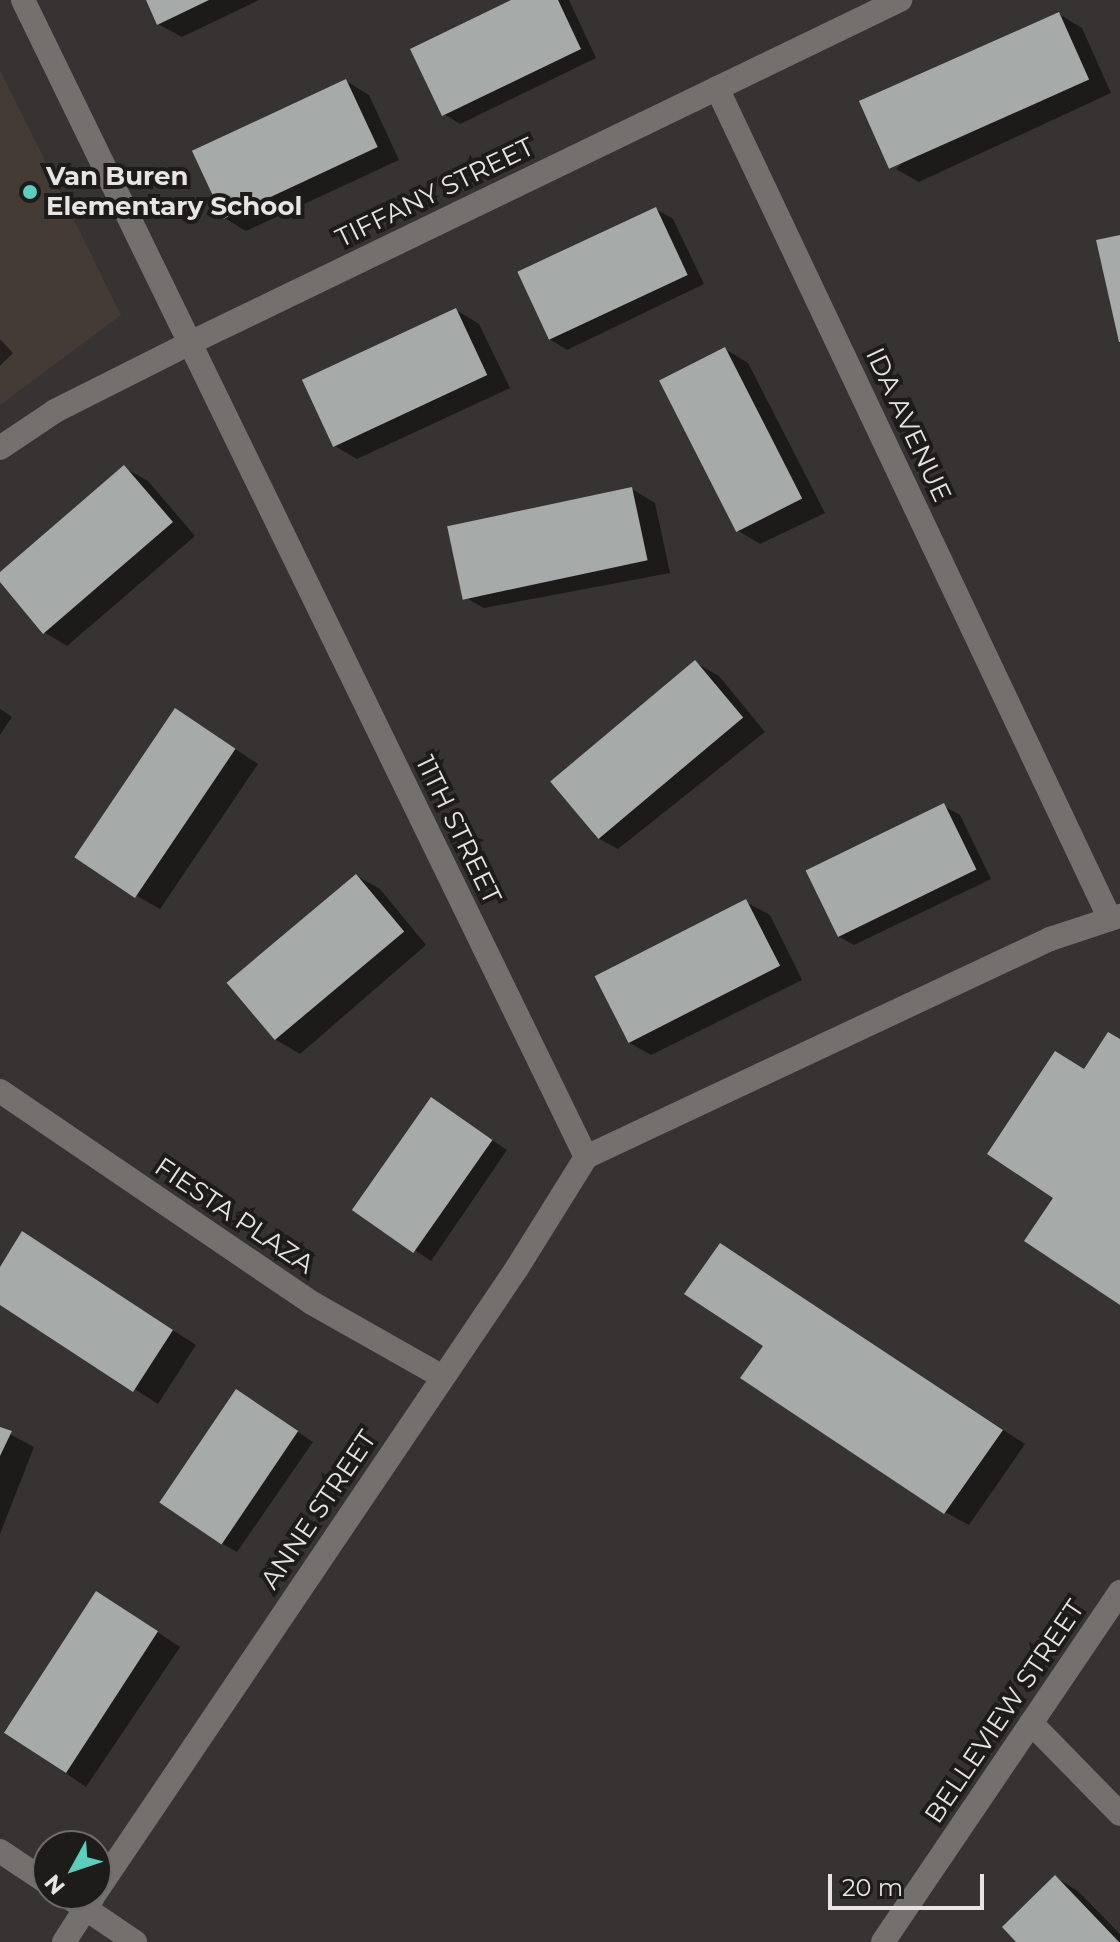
<!DOCTYPE html>
<style>
body{margin:0}
#map{position:relative;width:1120px;height:1942px;overflow:hidden;background:#373332;font-family:Montserrat,sans-serif}
div>[style]{position:absolute}
.built>*{inset:0;background:#443b35}
.shadow>*{inset:0;background:#0007}
.building>*{inset:0;background:#a6abaa;transform-origin:0 0}
.street>*{height:24px;margin:-12px;padding:0 12px;transform-origin:12px;border-radius:12px;background:#74706e}
.dots>*{width:22px;height:22px;translate:-50% -50%;box-sizing:border-box;border:4px solid #1d1c1b;border-radius:50%}
span{translate:-50% -50%;white-space:nowrap;text-align:center;line-height:1.15;-webkit-text-stroke:8px #1d1c1b;paint-order:stroke}
.poi-label{font-size:26px;color:#e7e5e4;font-weight:700}
.left{translate:0 -50%;text-align:left}
.street-label{font-size:26px;color:#e7e5e4}
.north{position:absolute;left:32px;top:1830px;width:80px;height:80px;box-sizing:border-box;background:#1d1c1b;border:2px solid #6e6c6b;border-radius:50%;rotate:230deg;font-size:22px;font-weight:700;line-height:32px;text-align:center;color:#e7e5e4}
.north::after{content:'';display:block;margin:auto;width:28px;height:36px;background:#5bcebc;clip-path:polygon(50% 0,100% 100%,50% 72%,0 100%)}
.scale{position:absolute;left:828px;top:1874px;width:156px;height:36px;box-sizing:border-box;border:4px solid #e7e5e4;border-top:0;padding-left:10px;font-size:24px;line-height:28px;white-space:nowrap;color:#e7e5e4;-webkit-text-stroke:6px #1d1c1b;paint-order:stroke}
</style>
<div id="map">
<div class="built">
<i style="clip-path:polygon(0 70px,121px 315px,0 405px)"></i>
</div>
<div class="shadow">
<i style="clip-path:polygon(148px 0,259px 0,182px 37px,158px 24px)"></i>
<i style="clip-path:polygon(515px 0,569px 0,596px 58px,460px 124px,444px 114px)"></i>
<i style="clip-path:polygon(1059px 14px,1082px 28px,1111px 93px,919px 182px,896px 169px)"></i>
<i style="clip-path:polygon(346px 81px,369px 95px,399px 160px,246px 231px,223px 217px)"></i>
<i style="clip-path:polygon(656px 209px,673px 219px,704px 284px,567px 350px,551px 340px,521px 275px)"></i>
<i style="clip-path:polygon(456px 310px,479px 324px,510px 388px,357px 459px,333px 445px)"></i>
<i style="clip-path:polygon(0 339px,13px 353px,0 366px)"></i>
<i style="clip-path:polygon(725px 349px,748px 363px,825px 513px,760px 544px,737px 530px)"></i>
<i style="clip-path:polygon(125px 468px,148px 481px,195px 536px,67px 646px,44px 632px,0 575px)"></i>
<i style="clip-path:polygon(632px 489px,655px 503px,670px 573px,484px 608px,461px 595px)"></i>
<i style="clip-path:polygon(696px 663px,719px 676px,765px 732px,618px 849px,594px 836px)"></i>
<i style="clip-path:polygon(0 709px,12px 717px,0 735px)"></i>
<i style="clip-path:polygon(198px 724px,258px 764px,160px 909px,137px 896px)"></i>
<i style="clip-path:polygon(944px 806px,960px 815px,991px 879px,854px 945px,838px 936px)"></i>
<i style="clip-path:polygon(357px 876px,380px 889px,426px 945px,300px 1054px,276px 1040px)"></i>
<i style="clip-path:polygon(746px 902px,770px 915px,802px 980px,651px 1055px,628px 1042px)"></i>
<i style="clip-path:polygon(447px 1110px,507px 1150px,431px 1261px,356px 1210px)"></i>
<i style="clip-path:polygon(23px 1233px,196px 1345px,158px 1404px,0 1303px,0 1270px)"></i>
<i style="clip-path:polygon(737px 1255px,1025px 1444px,969px 1525px,945px 1512px)"></i>
<i style="clip-path:polygon(253px 1401px,313px 1442px,237px 1552px,221px 1543px)"></i>
<i style="clip-path:polygon(0 1429px,34px 1447px,0 1534px)"></i>
<i style="clip-path:polygon(120px 1607px,180px 1647px,86px 1787px,4px 1731px)"></i>
<i style="clip-path:polygon(1055px 1877px,1078px 1891px,1120px 1934px,1120px 1942px,1019px 1942px)"></i>
</div>
<div class="building">
<i style="clip-path:polygon(146px 0,209px 0,157px 25px)"></i>
<i style="clip-path:polygon(511px 0,558px 0,581px 49px,442px 116px,410px 49px)"></i>
<i style="left:1059px;top:12px;width:74px;height:219px;rotate:66deg"></i>
<i style="left:346px;top:79px;width:75px;height:170px;rotate:65deg"></i>
<i style="left:656px;top:207px;width:75px;height:153px;rotate:65deg"></i>
<i style="clip-path:polygon(1120px 235px,1120px 342px,1119px 342px,1096px 240px)"></i>
<i style="left:456px;top:308px;width:74px;height:170px;rotate:65deg"></i>
<i style="left:725px;top:347px;width:170px;height:74px;rotate:63deg"></i>
<i style="clip-path:polygon(124px 465px,173px 522px,43px 634px,0 582px,0 572px)"></i>
<i style="left:632px;top:487px;width:75px;height:189px;rotate:78deg"></i>
<i style="left:695px;top:660px;width:75px;height:189px;rotate:50deg"></i>
<i style="left:175px;top:708px;width:73px;height:180px;rotate:34deg"></i>
<i style="left:944px;top:803px;width:74px;height:154px;rotate:64deg"></i>
<i style="left:356px;top:874px;width:75px;height:169px;rotate:50deg"></i>
<i style="left:746px;top:899px;width:75px;height:170px;rotate:63deg"></i>
<i style="clip-path:polygon(1108px 1032px,1120px 1039px,1120px 1305px,1024px 1241px,1053px 1198px,987px 1154px,1055px 1051px,1084px 1069px)"></i>
<i style="left:431px;top:1097px;width:75px;height:138px;rotate:35deg"></i>
<i style="clip-path:polygon(22px 1231px,173px 1330px,133px 1392px,0 1305px,0 1267px)"></i>
<i style="clip-path:polygon(720px 1243px,1003px 1430px,944px 1514px,740px 1378px,763px 1346px,684px 1294px)"></i>
<i style="left:236px;top:1389px;width:75px;height:137px;rotate:34deg"></i>
<i style="clip-path:polygon(0 1427px,12px 1431px,0 1456px)"></i>
<i style="left:96px;top:1591px;width:74px;height:169px;rotate:33deg"></i>
<i style="clip-path:polygon(1055px 1875px,1119px 1942px,1016px 1942px,1002px 1927px)"></i>
</div>
<div class="street">
<i style="left:23px;top:0;width:1287px;rotate:64.05deg"></i>
<i style="left:717px;top:88px;width:919px;rotate:64.69deg"></i>
<i style="left:0;top:448px;width:66px;rotate:-33.9deg"></i>
<i style="left:55px;top:411px;width:151px;rotate:-26.7deg"></i>
<i style="left:190px;top:343px;width:789px;rotate:-25.79deg"></i>
<i style="left:0;top:1091px;width:377px;rotate:34.2deg"></i>
<i style="left:312px;top:1303px;width:150px;rotate:29.5deg"></i>
<i style="left:586px;top:1157px;width:513px;rotate:-25.17deg"></i>
<i style="left:1050px;top:939px;width:74px;rotate:-18.2deg"></i>
<i style="left:1031px;top:1723px;width:127px;rotate:45.6deg"></i>
<i style="left:0;top:1851px;width:58px;rotate:33.7deg"></i>
<i style="left:96px;top:1892px;width:753px;rotate:-55.99deg"></i>
<i style="left:517px;top:1268px;width:131px;rotate:-58.1deg"></i>
<i style="left:64px;top:1894px;width:86px;rotate:34.1deg"></i>
<i style="left:64px;top:1942px;width:54px;rotate:-57.2deg"></i>
<i style="left:883px;top:1942px;width:423px;rotate:-55.9deg"></i>
</div>
<div class="dots">
<i style="left:30px;top:192px;background:#5bcebc"></i>
</div>
<div class="poi-label">
<span class="left" style="left:46px;top:192px">Van Buren<br>Elementary School</span>
</div>
<div class="street-label">
<span style="left:435px;top:193px;rotate:-26deg">TIFFANY STREET</span>
<span style="left:908px;top:425px;rotate:65deg">IDA AVENUE</span>
<span style="left:458px;top:830px;rotate:64deg">11TH STREET</span>
<span style="left:234px;top:1216px;rotate:34deg">FIESTA PLAZA</span>
<span style="left:319px;top:1510px;rotate:-56deg">ANNE STREET</span>
<span style="left:1005px;top:1712px;rotate:-56deg">BELLEVIEW STREET</span>
</div>
<div class="north">N</div>
<div class="scale">20 m</div>
</div>
